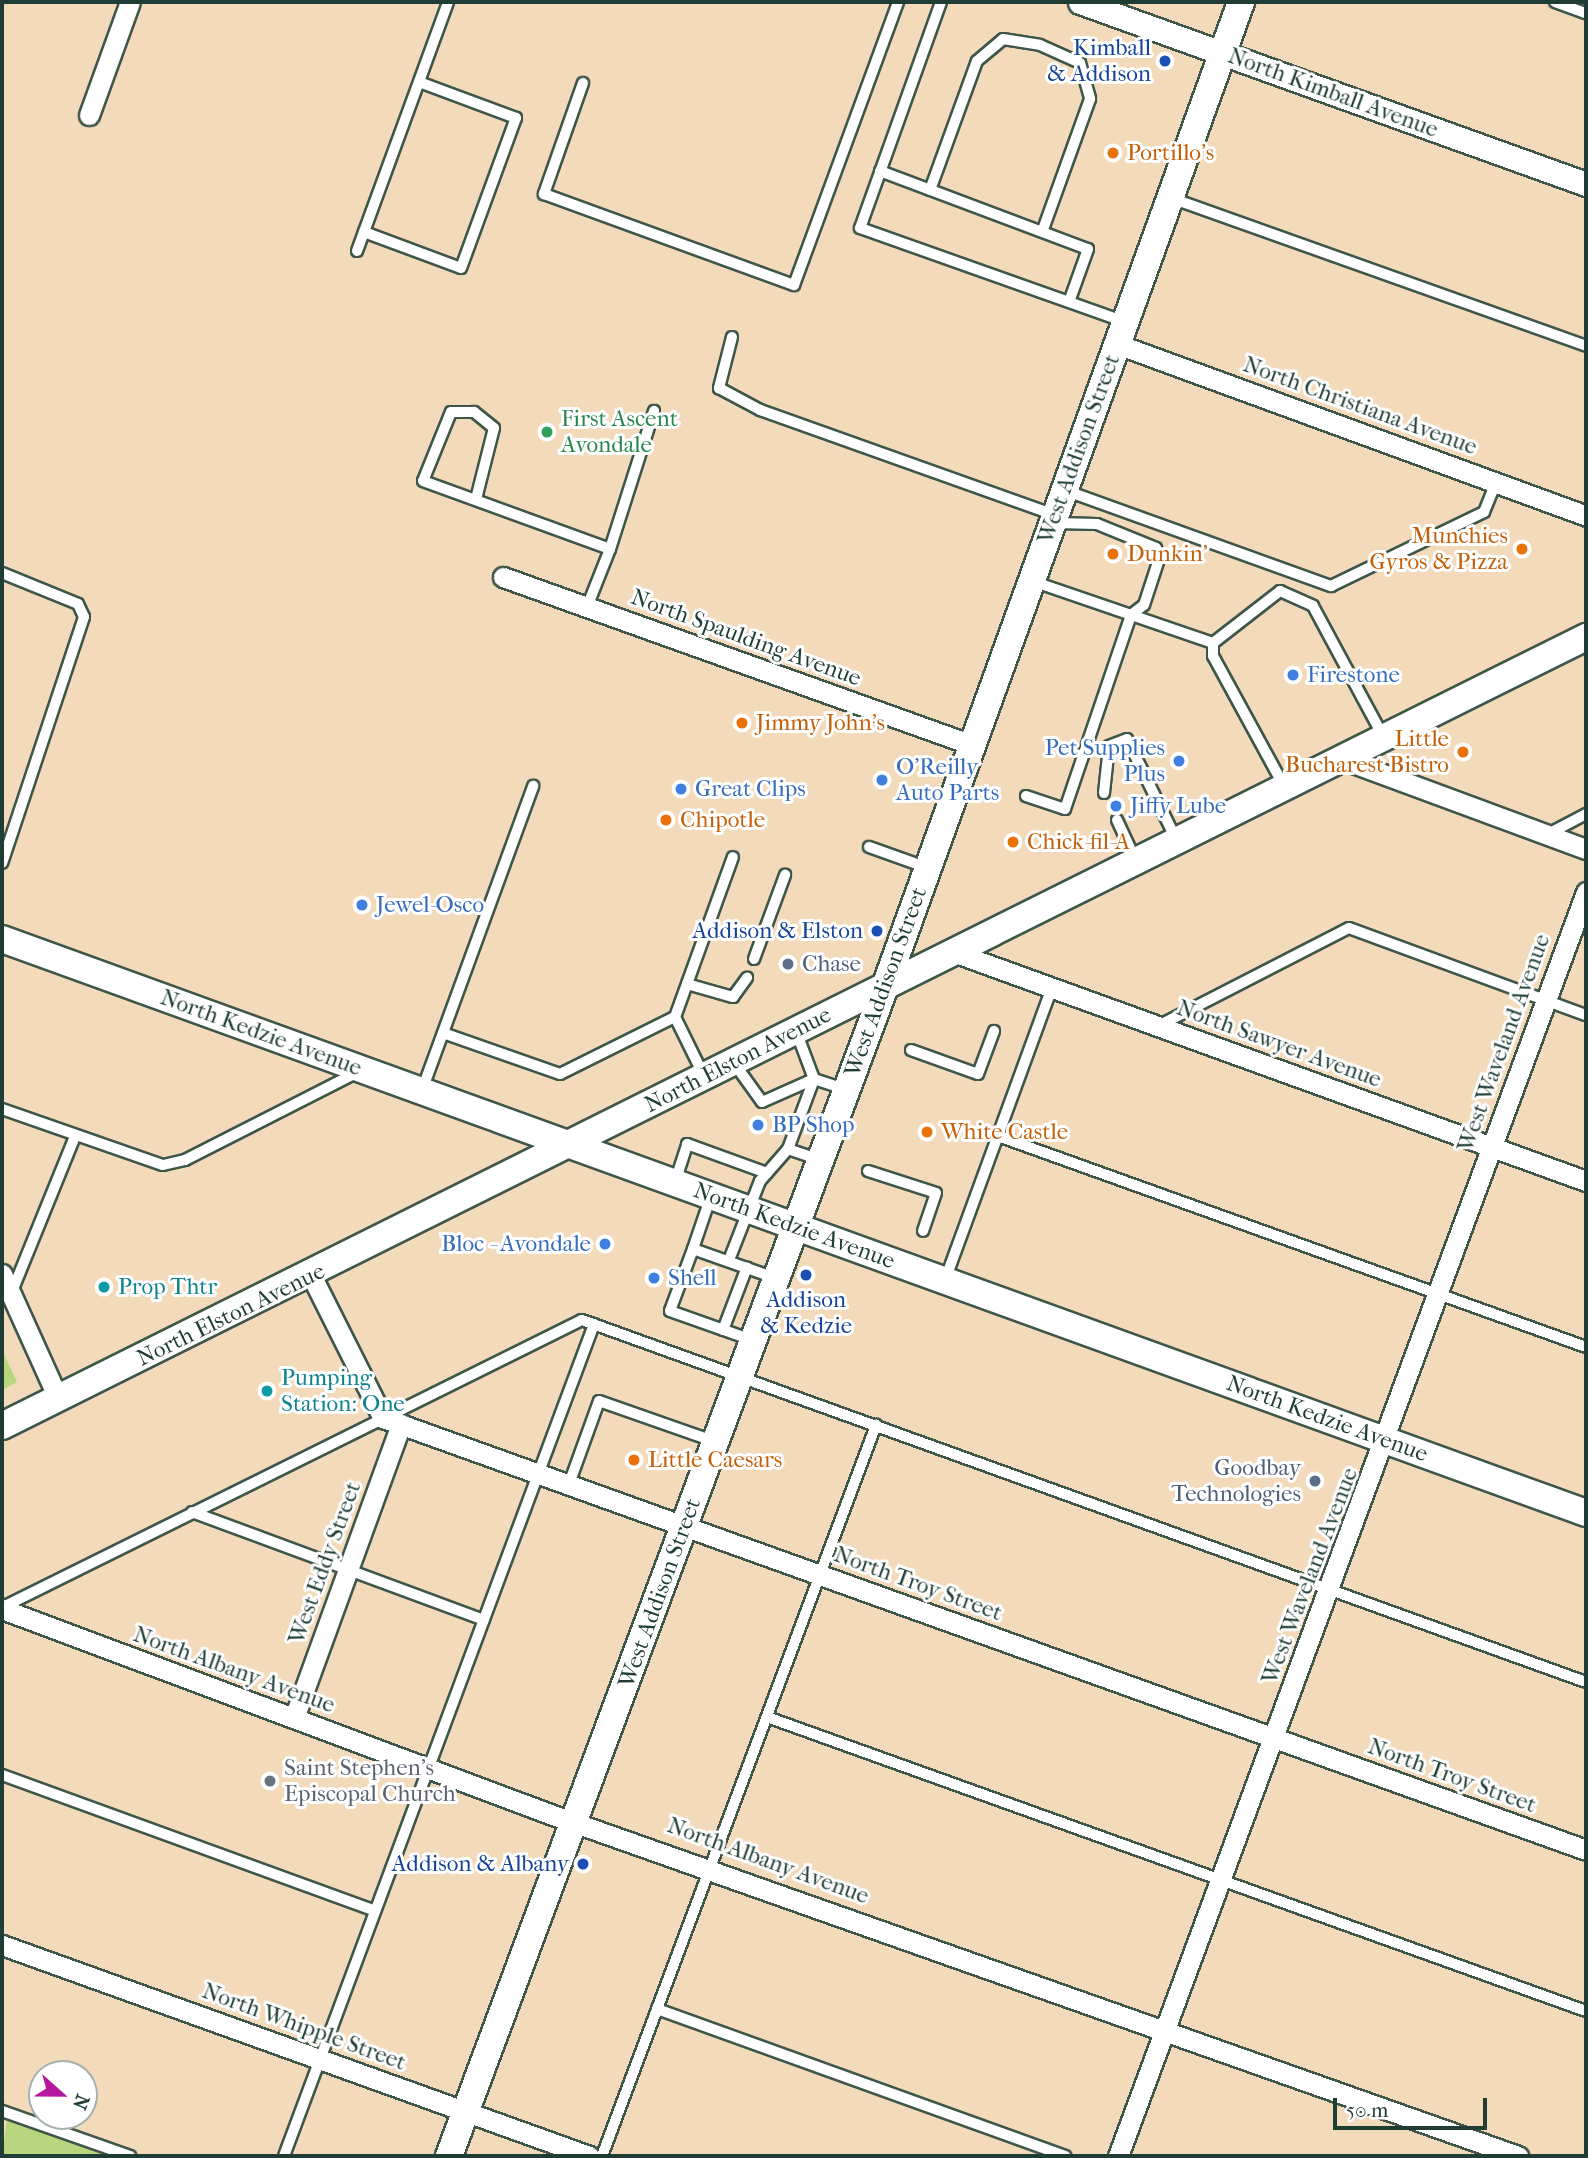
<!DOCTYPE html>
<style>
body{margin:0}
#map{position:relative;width:1588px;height:2158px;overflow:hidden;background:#f3daba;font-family:"IM FELL French Canon",serif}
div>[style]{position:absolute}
.green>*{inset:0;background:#b7d67d}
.roads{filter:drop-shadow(2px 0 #3f5548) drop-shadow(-2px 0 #3f5548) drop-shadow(0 2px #3f5548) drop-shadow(0 -2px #3f5548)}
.service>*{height:10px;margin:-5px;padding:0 5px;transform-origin:5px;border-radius:5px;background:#fff}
.minor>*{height:19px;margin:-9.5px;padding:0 9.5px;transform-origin:9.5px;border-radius:9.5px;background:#fff}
.tertiary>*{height:23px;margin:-11.5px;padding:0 11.5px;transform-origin:11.5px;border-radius:11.5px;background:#fff}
.secondary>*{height:26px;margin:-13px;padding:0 13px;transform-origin:13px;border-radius:13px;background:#fff}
.dots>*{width:19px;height:19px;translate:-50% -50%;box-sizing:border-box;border:4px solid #fff;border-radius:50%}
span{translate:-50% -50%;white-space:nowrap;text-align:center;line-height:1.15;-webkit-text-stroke:6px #fff;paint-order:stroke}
.transit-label{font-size:23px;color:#164399}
.right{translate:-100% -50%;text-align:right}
.street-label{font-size:23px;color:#1f3d34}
.food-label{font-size:23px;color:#c56008}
.left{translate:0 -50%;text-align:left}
.leisure-label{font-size:23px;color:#27864d}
.shop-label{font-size:23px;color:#366cbe}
.service-label{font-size:23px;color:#4e5e75}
.culture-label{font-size:23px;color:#0d838f}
.worship-label{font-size:23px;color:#5b616d}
.frame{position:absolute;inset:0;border:4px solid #1f3d34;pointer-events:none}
.north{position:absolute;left:28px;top:2060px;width:70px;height:70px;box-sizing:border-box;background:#fff;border:2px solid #a5b1ae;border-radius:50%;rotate:111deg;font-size:19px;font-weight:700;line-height:28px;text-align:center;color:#1f3d34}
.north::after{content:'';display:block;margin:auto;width:24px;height:32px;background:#b5179e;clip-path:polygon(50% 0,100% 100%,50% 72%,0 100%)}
.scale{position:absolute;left:1333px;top:2098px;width:154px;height:32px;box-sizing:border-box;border:4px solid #1f3d34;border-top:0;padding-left:9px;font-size:21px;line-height:24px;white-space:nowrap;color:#1f3d34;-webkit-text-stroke:5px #fff;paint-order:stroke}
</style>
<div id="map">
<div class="green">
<i style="clip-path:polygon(2px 1350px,17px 1382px,2px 1390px)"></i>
<i style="clip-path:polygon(7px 2119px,107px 2156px,2px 2156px)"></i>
</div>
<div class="roads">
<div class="service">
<i style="left:941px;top:2px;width:240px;rotate:109.7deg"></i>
<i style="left:860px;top:228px;width:281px;rotate:19.5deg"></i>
<i style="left:1555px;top:2px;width:33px;rotate:20deg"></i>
<i style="left:583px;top:83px;width:118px;rotate:109.4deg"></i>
<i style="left:544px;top:194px;width:266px;rotate:20deg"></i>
<i style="left:794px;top:285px;width:302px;rotate:-69.8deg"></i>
<i style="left:880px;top:171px;width:222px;rotate:20.6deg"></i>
<i style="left:1088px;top:249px;width:56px;rotate:109.7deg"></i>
<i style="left:930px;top:190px;width:137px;rotate:-70deg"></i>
<i style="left:977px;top:61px;width:34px;rotate:-40deg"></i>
<i style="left:1003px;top:39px;width:37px;rotate:9deg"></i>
<i style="left:1040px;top:45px;width:44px;rotate:24.2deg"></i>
<i style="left:1080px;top:63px;width:37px;rotate:74deg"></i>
<i style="left:1090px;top:99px;width:141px;rotate:109.8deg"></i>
<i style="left:1171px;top:198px;width:441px;rotate:19.6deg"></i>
<i style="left:364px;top:232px;width:103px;rotate:20.4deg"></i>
<i style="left:461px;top:268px;width:160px;rotate:-69.9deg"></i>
<i style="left:516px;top:118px;width:103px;rotate:-159.6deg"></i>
<i style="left:357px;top:251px;width:265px;rotate:-69.9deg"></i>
<i style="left:732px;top:337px;width:53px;rotate:104.3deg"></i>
<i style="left:719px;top:388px;width:47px;rotate:28.2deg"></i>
<i style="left:760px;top:410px;width:313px;rotate:19.6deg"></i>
<i style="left:1067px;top:491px;width:281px;rotate:19.8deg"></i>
<i style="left:1331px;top:586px;width:170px;rotate:-25.8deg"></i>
<i style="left:1484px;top:512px;width:32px;rotate:-68deg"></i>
<i style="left:476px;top:499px;width:73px;rotate:-75.8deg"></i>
<i style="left:494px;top:428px;width:26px;rotate:-141deg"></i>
<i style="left:474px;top:412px;width:23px;rotate:180deg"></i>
<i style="left:451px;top:412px;width:74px;rotate:112.1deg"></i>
<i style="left:423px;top:481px;width:199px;rotate:20deg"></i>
<i style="left:610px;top:549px;width:62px;rotate:111.6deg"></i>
<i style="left:610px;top:549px;width:145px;rotate:-72.3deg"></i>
<i style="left:2px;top:573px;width:82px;rotate:22.2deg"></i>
<i style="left:78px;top:604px;width:14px;rotate:65deg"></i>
<i style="left:84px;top:617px;width:259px;rotate:108.4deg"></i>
<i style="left:1032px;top:581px;width:191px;rotate:18.9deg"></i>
<i style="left:1284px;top:786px;width:148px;rotate:-118.6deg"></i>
<i style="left:1213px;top:656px;width:13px;rotate:-90deg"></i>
<i style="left:1213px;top:643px;width:85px;rotate:-37.8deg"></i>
<i style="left:1280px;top:591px;width:36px;rotate:24deg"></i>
<i style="left:1313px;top:606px;width:148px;rotate:61.7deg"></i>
<i style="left:1104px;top:793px;width:47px;rotate:-83.9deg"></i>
<i style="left:1109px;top:746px;width:19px;rotate:-21deg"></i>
<i style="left:1127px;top:739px;width:111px;rotate:63.9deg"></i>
<i style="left:1026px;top:796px;width:41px;rotate:18.4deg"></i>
<i style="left:1065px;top:809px;width:205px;rotate:-71.2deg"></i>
<i style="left:1131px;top:615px;width:16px;rotate:-38deg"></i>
<i style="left:1144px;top:605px;width:48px;rotate:-71.9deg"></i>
<i style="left:1159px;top:559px;width:11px;rotate:-105deg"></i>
<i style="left:1156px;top:548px;width:64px;rotate:-157.9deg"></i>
<i style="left:1097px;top:524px;width:41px;rotate:-178.6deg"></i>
<i style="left:1117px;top:820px;width:45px;rotate:65.1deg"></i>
<i style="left:1550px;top:833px;width:41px;rotate:-27.8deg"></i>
<i style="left:869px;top:847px;width:63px;rotate:19.6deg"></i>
<i style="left:754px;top:959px;width:90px;rotate:-69.7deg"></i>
<i style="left:687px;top:984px;width:48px;rotate:15.8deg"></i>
<i style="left:733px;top:997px;width:24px;rotate:-54deg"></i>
<i style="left:675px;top:1017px;width:66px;rotate:63.8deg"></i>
<i style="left:1160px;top:1025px;width:212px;rotate:-27.2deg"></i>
<i style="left:1349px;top:928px;width:252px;rotate:20.2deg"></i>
<i style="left:443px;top:1033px;width:124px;rotate:19.3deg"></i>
<i style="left:560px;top:1074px;width:128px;rotate:-26.4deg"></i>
<i style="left:675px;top:1017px;width:170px;rotate:-70.1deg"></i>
<i style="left:911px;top:1050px;width:71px;rotate:19.7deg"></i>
<i style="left:978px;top:1074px;width:46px;rotate:-69.6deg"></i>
<i style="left:734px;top:1063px;width:48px;rotate:54.3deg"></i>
<i style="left:762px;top:1102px;width:57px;rotate:-23.9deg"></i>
<i style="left:814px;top:1079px;width:51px;rotate:-110.6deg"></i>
<i style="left:422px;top:1090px;width:324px;rotate:-69.9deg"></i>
<i style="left:2px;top:1109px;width:170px;rotate:19.2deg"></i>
<i style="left:163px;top:1165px;width:23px;rotate:-13deg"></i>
<i style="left:185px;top:1160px;width:194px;rotate:-27deg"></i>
<i style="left:998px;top:1136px;width:625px;rotate:19.74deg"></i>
<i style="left:788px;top:1149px;width:31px;rotate:19deg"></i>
<i style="left:868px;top:1171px;width:71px;rotate:17.9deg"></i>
<i style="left:936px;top:1193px;width:40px;rotate:108.9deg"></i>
<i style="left:675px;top:1182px;width:40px;rotate:-72deg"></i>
<i style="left:687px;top:1144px;width:85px;rotate:19.9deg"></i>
<i style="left:711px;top:1196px;width:56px;rotate:108.8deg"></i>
<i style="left:693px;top:1249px;width:87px;rotate:19.5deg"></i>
<i style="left:693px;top:1249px;width:66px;rotate:110.4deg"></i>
<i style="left:670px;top:1311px;width:87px;rotate:19.5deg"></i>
<i style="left:729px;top:1260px;width:85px;rotate:-68.6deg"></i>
<i style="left:760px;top:1181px;width:43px;rotate:-48.8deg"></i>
<i style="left:788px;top:1149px;width:75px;rotate:-69.6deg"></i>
<i style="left:814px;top:1079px;width:32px;rotate:18deg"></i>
<i style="left:945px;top:1280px;width:311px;rotate:-69.9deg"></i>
<i style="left:11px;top:1294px;width:170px;rotate:-67.9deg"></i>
<i style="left:723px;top:1330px;width:67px;rotate:-69.1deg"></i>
<i style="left:569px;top:1484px;width:88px;rotate:-70.1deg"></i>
<i style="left:599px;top:1401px;width:121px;rotate:19.3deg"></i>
<i style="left:192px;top:1512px;width:311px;rotate:20.3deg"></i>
<i style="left:3px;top:1607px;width:646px;rotate:-26.37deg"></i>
<i style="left:582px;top:1320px;width:1067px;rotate:19.83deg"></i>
<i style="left:767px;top:1717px;width:870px;rotate:19.75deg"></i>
<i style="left:2px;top:1775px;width:397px;rotate:20deg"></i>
<i style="left:657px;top:2009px;width:434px;rotate:19.8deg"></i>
<i style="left:2px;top:2111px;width:136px;rotate:19.4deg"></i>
<i style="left:284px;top:2156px;width:888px;rotate:-69.56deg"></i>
<i style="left:602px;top:2156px;width:781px;rotate:-69.45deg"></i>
</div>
<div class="minor">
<i style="left:89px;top:115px;width:120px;rotate:-70.1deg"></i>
<i style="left:1117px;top:344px;width:500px;rotate:20.1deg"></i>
<i style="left:503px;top:577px;width:498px;rotate:19.7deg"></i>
<i style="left:1345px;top:760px;width:257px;rotate:20.3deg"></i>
<i style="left:956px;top:953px;width:670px;rotate:19.9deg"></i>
<i style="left:2px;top:1274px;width:136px;rotate:65.7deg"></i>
<i style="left:312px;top:1277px;width:158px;rotate:63.3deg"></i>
<i style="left:383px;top:1418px;width:1278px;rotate:19.75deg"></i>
<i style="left:2px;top:1609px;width:585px;rotate:20.51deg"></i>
<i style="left:550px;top:1814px;width:1027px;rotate:19.46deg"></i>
<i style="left:294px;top:1718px;width:313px;rotate:-70deg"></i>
<i style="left:2px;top:1945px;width:624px;rotate:19.77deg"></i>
<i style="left:1118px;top:2156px;width:1348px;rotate:-69.68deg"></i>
</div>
<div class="tertiary">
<i style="left:1080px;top:2px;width:538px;rotate:19.78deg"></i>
</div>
<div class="secondary">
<i style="left:2px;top:939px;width:1685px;rotate:19.92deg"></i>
<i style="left:2px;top:1426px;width:1770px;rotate:-26.48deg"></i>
<i style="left:449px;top:2156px;width:1251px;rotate:-69.55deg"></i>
<i style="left:886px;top:984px;width:1044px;rotate:-70.12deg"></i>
</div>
</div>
<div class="dots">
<i style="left:1165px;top:61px;background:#1a4fb4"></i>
<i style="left:1113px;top:153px;background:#e8710a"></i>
<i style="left:547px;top:432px;background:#2e9e5b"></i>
<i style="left:1522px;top:549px;background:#e8710a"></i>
<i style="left:1113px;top:554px;background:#e8710a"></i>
<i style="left:1293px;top:675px;background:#3f7fe0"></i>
<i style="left:742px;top:723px;background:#e8710a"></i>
<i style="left:1463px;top:752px;background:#e8710a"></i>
<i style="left:1179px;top:761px;background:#3f7fe0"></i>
<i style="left:882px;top:780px;background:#3f7fe0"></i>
<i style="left:681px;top:789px;background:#3f7fe0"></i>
<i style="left:1116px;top:806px;background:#3f7fe0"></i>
<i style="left:666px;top:820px;background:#e8710a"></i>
<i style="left:1013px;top:842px;background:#e8710a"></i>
<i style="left:362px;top:905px;background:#3f7fe0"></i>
<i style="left:877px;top:931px;background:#1a4fb4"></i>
<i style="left:788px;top:964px;background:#5c6f8a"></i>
<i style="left:758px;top:1125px;background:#3f7fe0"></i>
<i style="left:927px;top:1132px;background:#e8710a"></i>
<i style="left:605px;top:1244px;background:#3f7fe0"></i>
<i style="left:806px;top:1275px;background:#1a4fb4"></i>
<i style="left:654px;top:1278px;background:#3f7fe0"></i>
<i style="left:104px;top:1287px;background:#0f9aa8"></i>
<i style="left:267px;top:1391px;background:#0f9aa8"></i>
<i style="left:634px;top:1460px;background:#e8710a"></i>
<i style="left:1315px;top:1481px;background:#5c6f8a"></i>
<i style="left:270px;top:1781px;background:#6b7280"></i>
<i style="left:583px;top:1864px;background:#1a4fb4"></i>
</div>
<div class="transit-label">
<span class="right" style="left:1151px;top:61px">Kimball<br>&amp; Addison</span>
<span class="right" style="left:863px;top:931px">Addison &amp; Elston</span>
<span style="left:806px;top:1313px">Addison<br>&amp; Kedzie</span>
<span class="right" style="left:569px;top:1864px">Addison &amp; Albany</span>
</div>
<div class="street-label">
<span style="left:1333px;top:93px;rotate:20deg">North Kimball Avenue</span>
<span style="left:1360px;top:406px;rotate:20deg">North Christiana Avenue</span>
<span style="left:1079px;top:449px;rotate:-70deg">West Addison Street</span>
<span style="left:746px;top:638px;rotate:20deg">North Spaulding Avenue</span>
<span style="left:886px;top:982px;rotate:-70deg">West Addison Street</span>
<span style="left:261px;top:1033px;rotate:20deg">North Kedzie Avenue</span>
<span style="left:1504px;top:1043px;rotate:-70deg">West Waveland Avenue</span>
<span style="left:1279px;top:1044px;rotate:20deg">North Sawyer Avenue</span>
<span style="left:738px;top:1060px;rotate:-27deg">North Elston Avenue</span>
<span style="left:794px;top:1226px;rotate:20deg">North Kedzie Avenue</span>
<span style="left:231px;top:1315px;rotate:-26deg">North Elston Avenue</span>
<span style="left:1327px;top:1419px;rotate:20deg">North Kedzie Avenue</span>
<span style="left:325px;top:1563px;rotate:-70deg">West Eddy Street</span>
<span style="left:1310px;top:1576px;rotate:-69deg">West Waveland Avenue</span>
<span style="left:918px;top:1584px;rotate:20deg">North Troy Street</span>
<span style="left:660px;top:1593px;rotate:-70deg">West Addison Street</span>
<span style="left:234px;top:1670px;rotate:20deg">North Albany Avenue</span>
<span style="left:1452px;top:1776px;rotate:20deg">North Troy Street</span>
<span style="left:768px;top:1861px;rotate:20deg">North Albany Avenue</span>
<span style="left:304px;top:2027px;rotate:20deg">North Whipple Street</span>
</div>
<div class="food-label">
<span class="left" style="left:1127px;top:153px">Portillo's</span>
<span class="right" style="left:1508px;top:549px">Munchies<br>Gyros &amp; Pizza</span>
<span class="left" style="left:1127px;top:554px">Dunkin'</span>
<span class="left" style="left:756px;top:723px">Jimmy John's</span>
<span class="right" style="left:1449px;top:752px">Little<br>Bucharest Bistro</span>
<span class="left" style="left:680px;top:820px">Chipotle</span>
<span class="left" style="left:1027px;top:842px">Chick-fil-A</span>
<span class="left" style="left:941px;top:1132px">White Castle</span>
<span class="left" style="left:648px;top:1460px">Little Caesars</span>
</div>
<div class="leisure-label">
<span class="left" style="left:561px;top:432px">First Ascent<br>Avondale</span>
</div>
<div class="shop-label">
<span class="left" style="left:1307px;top:675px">Firestone</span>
<span class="right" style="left:1165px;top:761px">Pet Supplies<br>Plus</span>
<span class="left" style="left:896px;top:780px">O'Reilly<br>Auto Parts</span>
<span class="left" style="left:695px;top:789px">Great Clips</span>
<span class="left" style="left:1130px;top:806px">Jiffy Lube</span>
<span class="left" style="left:376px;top:905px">Jewel-Osco</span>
<span class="left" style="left:772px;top:1125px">BP Shop</span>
<span class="right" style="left:591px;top:1244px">Bloc - Avondale</span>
<span class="left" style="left:668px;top:1278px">Shell</span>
</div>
<div class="service-label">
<span class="left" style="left:802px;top:964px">Chase</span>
<span class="right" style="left:1301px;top:1481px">Goodbay<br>Technologies</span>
</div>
<div class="culture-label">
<span class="left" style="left:118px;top:1287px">Prop Thtr</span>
<span class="left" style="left:281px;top:1391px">Pumping<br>Station: One</span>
</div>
<div class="worship-label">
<span class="left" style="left:284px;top:1781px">Saint Stephen's<br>Episcopal Church</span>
</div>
<div class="frame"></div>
<div class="north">N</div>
<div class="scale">50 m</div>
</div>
